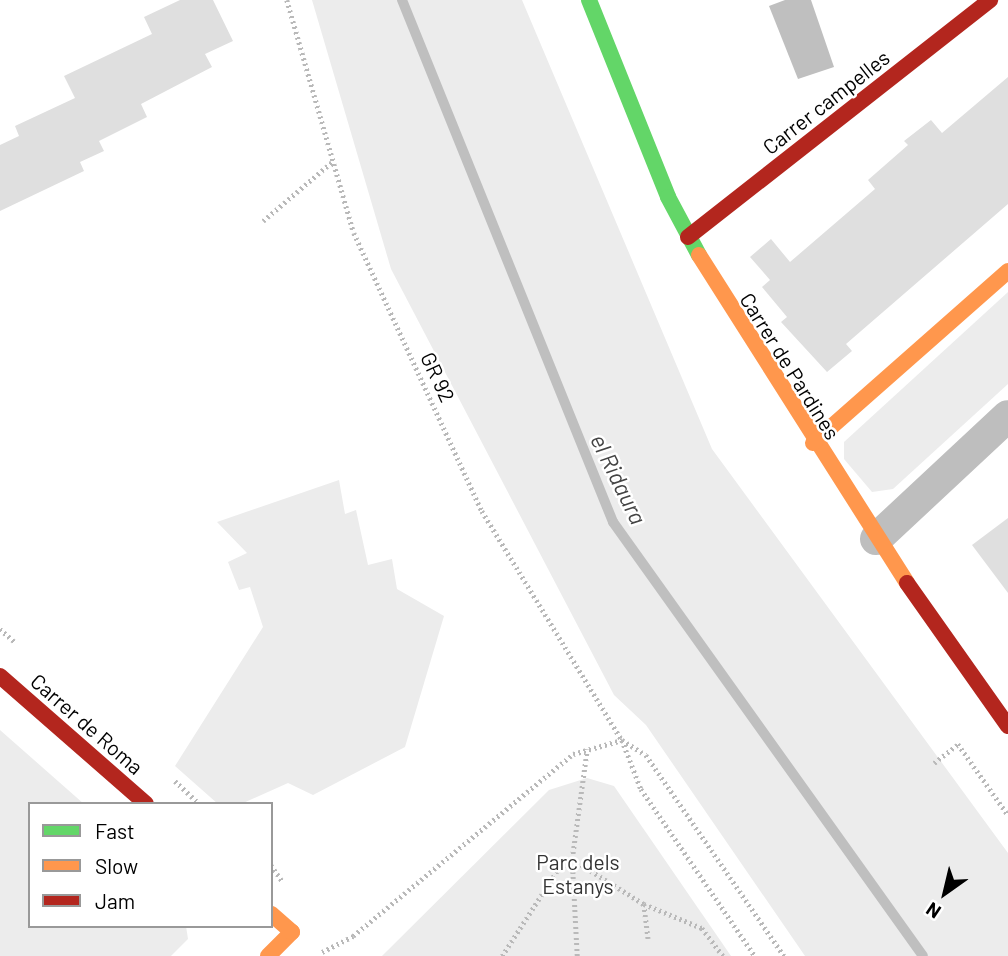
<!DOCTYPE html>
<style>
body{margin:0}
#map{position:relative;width:1008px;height:956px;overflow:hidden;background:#fff;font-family:Barlow,sans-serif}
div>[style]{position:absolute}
.green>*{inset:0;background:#ececec}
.water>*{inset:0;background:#bfbfbf}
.stream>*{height:10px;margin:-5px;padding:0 5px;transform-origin:5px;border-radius:5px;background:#bfbfbf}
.building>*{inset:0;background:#dfdfdf}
.path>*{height:4.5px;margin-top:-2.25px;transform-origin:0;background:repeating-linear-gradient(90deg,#b9b9b9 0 2px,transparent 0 5.5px)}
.street>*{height:32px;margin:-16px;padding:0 16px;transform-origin:16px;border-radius:16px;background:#bebebe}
.fast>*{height:16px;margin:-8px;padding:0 8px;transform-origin:8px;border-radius:8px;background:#63d668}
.slow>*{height:16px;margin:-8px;padding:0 8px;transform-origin:8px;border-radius:8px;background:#ff974d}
.jam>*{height:16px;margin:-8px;padding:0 8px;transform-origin:8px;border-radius:8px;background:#b3261e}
span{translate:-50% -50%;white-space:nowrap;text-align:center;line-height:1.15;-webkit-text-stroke:5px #fff;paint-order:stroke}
.street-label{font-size:21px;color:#000}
.park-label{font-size:21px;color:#333}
.water-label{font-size:23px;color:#444;font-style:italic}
.legend{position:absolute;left:28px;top:802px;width:245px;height:126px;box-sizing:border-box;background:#fff;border:2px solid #999;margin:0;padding:9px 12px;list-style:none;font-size:21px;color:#000}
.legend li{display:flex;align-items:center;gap:14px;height:35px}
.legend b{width:35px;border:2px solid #999}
.north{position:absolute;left:910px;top:858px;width:70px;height:70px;-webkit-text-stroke:5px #fff;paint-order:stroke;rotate:214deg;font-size:19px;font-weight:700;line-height:28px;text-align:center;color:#000}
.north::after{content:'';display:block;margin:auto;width:24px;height:32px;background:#000;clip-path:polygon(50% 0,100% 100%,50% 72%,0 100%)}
</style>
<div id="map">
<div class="green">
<i style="clip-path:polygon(312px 0,522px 0,712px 449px,1008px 853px,1008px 956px,805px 956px,646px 725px,614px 695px,391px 269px)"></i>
<i style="clip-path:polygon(1008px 292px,1008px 384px,893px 489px,872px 492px,844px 459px,844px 442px)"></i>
<i style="clip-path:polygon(339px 480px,345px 514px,356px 510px,368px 565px,392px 559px,397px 589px,444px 616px,405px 747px,313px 795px,288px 783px,241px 804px,218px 804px,175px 766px,263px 627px,250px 587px,239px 590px,228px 562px,247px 553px,217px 522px)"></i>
<i style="clip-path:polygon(0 730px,84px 804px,30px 804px,30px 926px,186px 926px,188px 939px,171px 956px,0 956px)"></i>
<i style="clip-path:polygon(587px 778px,614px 786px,731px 956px,382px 956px,549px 790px)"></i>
</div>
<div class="water">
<i style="clip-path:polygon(785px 0,811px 0,834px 67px,798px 79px,769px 6px)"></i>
</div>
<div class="stream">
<i style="left:402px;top:0;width:563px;rotate:67.99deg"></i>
<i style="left:613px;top:522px;width:533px;rotate:54.46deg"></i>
</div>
<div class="building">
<i style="clip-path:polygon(180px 0,213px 0,233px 41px,205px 54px,212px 67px,141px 104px,147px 117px,99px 141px,104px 151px,80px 162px,84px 171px,0 211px,0 145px,19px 136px,15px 126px,75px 98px,64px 76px,152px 34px,144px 17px)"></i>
<i style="clip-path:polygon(1008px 77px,1008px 204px,846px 344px,852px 351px,827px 372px,781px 322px,787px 317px,762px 287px,770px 280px,750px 257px,771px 239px,790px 262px,875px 189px,868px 180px,908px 145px,904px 141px,931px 120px,942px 133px)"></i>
<i style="clip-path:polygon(1008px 518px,1008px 593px,972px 545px)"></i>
</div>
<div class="path">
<i style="left:287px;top:0;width:242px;rotate:74deg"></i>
<i style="left:354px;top:233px;width:306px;rotate:65.3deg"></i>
<i style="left:482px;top:511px;width:268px;rotate:58.6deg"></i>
<i style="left:622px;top:740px;width:53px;rotate:68.8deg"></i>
<i style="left:641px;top:789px;width:202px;rotate:55.7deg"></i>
<i style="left:263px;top:221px;width:92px;rotate:-40.6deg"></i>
<i style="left:0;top:629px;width:20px;rotate:41deg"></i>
<i style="left:934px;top:763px;width:31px;rotate:-38deg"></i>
<i style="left:958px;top:744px;width:87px;rotate:54.8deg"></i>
<i style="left:175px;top:781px;width:34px;rotate:43deg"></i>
<i style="left:271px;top:865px;width:21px;rotate:55deg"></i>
<i style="left:644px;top:904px;width:35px;rotate:83deg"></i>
<i style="left:322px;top:952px;width:35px;rotate:-27deg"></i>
<i style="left:353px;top:936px;width:286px;rotate:-39.6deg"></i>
<i style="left:573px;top:754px;width:51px;rotate:-15.9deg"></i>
<i style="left:622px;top:740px;width:28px;rotate:32deg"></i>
<i style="left:646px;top:755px;width:244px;rotate:55.5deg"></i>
<i style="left:502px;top:956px;width:103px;rotate:-57.2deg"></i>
<i style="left:558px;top:869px;width:17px;rotate:-36deg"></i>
<i style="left:572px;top:859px;width:85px;rotate:32deg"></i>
<i style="left:644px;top:904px;width:63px;rotate:22.5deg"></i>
<i style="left:702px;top:928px;width:35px;rotate:53deg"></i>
<i style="left:577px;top:956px;width:97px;rotate:-93deg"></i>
<i style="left:572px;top:859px;width:111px;rotate:-82.2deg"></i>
</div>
<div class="street">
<i style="left:876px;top:539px;width:180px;rotate:-43deg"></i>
</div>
<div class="fast">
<i style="left:589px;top:0;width:212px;rotate:68.1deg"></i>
<i style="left:668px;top:197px;width:66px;rotate:61.9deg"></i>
</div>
<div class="slow">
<i style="left:699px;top:255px;width:388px;rotate:57.6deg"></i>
<i style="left:813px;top:443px;width:260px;rotate:-41.4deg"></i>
<i style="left:268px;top:956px;width:34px;rotate:-45deg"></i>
<i style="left:292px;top:932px;width:28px;rotate:-139deg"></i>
</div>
<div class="jam">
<i style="left:688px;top:237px;width:384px;rotate:-38.1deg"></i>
<i style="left:907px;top:583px;width:175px;rotate:54.8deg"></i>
<i style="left:0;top:676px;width:194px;rotate:41.2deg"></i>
</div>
<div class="street-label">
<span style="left:826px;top:102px;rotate:-38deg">Carrer campelles</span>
<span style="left:790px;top:366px;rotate:58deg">Carrer de Pardines</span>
<span style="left:438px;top:377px;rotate:65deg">GR 92</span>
<span style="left:87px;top:724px;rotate:41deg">Carrer de Roma</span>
</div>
<div class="park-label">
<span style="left:578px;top:874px">Parc dels<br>Estanys</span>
</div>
<div class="water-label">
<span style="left:619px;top:479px;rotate:64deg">el Ridaura</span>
</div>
<ul class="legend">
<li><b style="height:9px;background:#63d668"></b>Fast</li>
<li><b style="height:9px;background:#ff974d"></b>Slow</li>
<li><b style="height:9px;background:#b3261e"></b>Jam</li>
</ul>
<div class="north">N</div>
</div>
